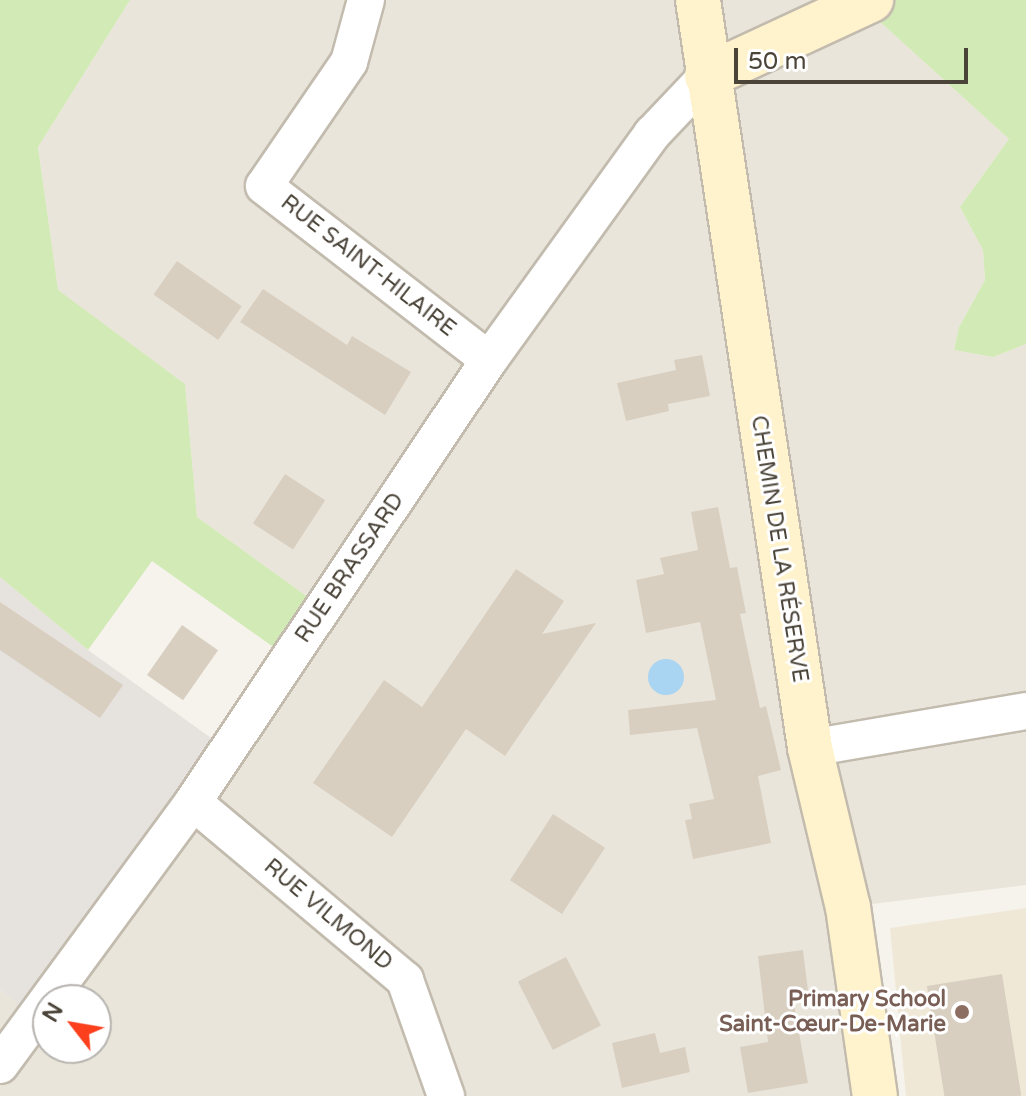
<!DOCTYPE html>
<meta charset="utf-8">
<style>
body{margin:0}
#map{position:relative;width:1026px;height:1096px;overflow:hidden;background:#f6f3ec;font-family:"Varela Round",sans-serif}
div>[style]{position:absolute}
.residential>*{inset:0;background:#eae5da}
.industrial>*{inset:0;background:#e6e2dd}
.education>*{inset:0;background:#efe8d6}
.green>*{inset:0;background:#d2eab5}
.water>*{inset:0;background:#a9d4f2}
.round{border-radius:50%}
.building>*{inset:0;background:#d8cfc1;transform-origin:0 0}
.roads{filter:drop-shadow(2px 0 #c2bbae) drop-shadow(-2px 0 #c2bbae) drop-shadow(0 2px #c2bbae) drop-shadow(0 -2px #c2bbae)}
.street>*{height:36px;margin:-18px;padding:0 18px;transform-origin:18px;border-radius:18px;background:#fff}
.secondary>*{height:44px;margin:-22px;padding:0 22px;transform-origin:22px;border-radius:22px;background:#fff3cd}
.dots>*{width:22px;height:22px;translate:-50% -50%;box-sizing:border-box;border:4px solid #fff;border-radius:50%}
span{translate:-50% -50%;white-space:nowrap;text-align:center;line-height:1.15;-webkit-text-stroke:6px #fff;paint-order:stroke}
.street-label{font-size:22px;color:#4b4439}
.education-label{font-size:22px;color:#785e54;font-weight:700}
.right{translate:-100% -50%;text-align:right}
.north{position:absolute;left:32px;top:984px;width:80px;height:80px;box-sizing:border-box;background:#fff;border:2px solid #b7b4b0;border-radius:50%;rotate:301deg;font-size:22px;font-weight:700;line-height:32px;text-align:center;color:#4b4439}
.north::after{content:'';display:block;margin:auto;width:28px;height:36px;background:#fc3f1d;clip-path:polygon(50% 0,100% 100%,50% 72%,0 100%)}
.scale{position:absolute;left:734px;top:48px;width:234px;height:36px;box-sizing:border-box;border:4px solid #4b4439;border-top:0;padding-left:10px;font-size:24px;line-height:28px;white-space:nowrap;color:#4b4439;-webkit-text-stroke:6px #fff;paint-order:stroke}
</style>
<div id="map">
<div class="residential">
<i style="clip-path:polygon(evenodd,130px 0,856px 0,1009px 139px,960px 207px,983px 250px,985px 280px,959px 327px,954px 350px,993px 357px,1026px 344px,1026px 885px,848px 907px,875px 1096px,0 1096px,0 989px,34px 1018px,323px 608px,197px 517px,185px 384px,58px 291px,38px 147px,130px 0,48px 1000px,96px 1000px,96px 1048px,48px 1048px,48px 1000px)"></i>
</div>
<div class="industrial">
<i style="clip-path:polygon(0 577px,88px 650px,228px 750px,34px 1019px,0 989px)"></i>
</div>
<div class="education">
<i style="clip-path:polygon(1026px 908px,1026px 1096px,906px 1096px,890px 928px)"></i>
</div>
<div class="green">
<i style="clip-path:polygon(0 0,130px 0,38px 147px,58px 290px,185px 384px,197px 517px,323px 608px,289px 658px,152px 561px,88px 650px,0 577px)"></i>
<i style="clip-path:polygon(856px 0,1026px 0,1026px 344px,993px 357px,954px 350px,959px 327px,985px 280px,983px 250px,960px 207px,1009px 139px)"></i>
</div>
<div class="water">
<i class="round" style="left:648px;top:659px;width:36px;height:36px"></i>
</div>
<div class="building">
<i style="left:177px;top:261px;width:79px;height:41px;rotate:35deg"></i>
<i style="clip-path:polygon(263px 289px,347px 345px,352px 336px,411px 372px,385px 415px,240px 322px)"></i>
<i style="clip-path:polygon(702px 355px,710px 396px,668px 404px,669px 411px,626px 421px,617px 383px,676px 370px,674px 360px)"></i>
<i style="left:285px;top:474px;width:48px;height:59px;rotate:33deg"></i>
<i style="clip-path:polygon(718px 507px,730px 568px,737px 567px,746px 613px,740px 614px,760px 708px,766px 706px,781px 770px,758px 776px,771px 843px,693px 859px,685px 820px,692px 819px,689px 804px,714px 799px,697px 728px,630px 735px,628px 710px,716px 700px,700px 622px,646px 633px,636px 580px,664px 574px,660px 558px,698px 550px,691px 512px)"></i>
<i style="clip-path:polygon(516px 569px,564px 601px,542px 634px,596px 623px,505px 756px,466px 729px,392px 837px,313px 783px,384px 680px,422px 707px)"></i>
<i style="clip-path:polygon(0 602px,123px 685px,100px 718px,0 650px)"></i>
<i style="left:182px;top:625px;width:44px;height:61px;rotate:35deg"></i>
<i style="left:553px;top:814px;width:62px;height:79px;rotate:33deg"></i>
<i style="clip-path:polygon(803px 950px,808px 991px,792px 993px,808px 1083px,748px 1093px,740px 1047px,768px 1042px,758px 956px)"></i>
<i style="left:566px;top:957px;width:77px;height:54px;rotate:63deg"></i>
<i style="left:1002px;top:974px;width:123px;height:76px;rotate:81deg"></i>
<i style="clip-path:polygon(655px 1033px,660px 1053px,685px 1047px,690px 1072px,622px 1088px,612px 1043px)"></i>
</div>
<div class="roads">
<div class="street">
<i style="left:366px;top:0;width:64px;rotate:105.3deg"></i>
<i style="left:349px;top:62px;width:150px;rotate:124.4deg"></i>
<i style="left:264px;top:186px;width:284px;rotate:37.7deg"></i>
<i style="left:810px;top:748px;width:219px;rotate:-9.7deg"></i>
<i style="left:193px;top:802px;width:277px;rotate:40deg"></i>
<i style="left:405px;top:980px;width:123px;rotate:70.5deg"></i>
<i style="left:0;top:1065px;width:326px;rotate:-53.7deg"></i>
<i style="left:193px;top:802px;width:532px;rotate:-56.19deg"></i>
<i style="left:489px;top:360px;width:279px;rotate:-54.2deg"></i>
<i style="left:652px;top:134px;width:80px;rotate:-46.5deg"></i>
</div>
<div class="secondary">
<i style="left:698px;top:0;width:756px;rotate:81.48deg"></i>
<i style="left:810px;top:748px;width:163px;rotate:76.6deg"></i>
<i style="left:848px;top:907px;width:191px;rotate:81.9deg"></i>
<i style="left:707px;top:76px;width:181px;rotate:-24.9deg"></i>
</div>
</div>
<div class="dots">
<i style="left:962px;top:1012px;background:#8d6e63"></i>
</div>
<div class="street-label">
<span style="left:368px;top:266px;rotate:38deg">RUE SAINT-HILAIRE</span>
<span style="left:779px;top:549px;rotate:81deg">CHEMIN DE LA RÉSERVE</span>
<span style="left:350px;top:568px;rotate:-56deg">RUE BRASSARD</span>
<span style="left:328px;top:915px;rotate:40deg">RUE VILMOND</span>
</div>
<div class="education-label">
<span class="right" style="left:946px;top:1012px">Primary School<br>Saint-Cœur-De-Marie</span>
</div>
<div class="north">N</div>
<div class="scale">50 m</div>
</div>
